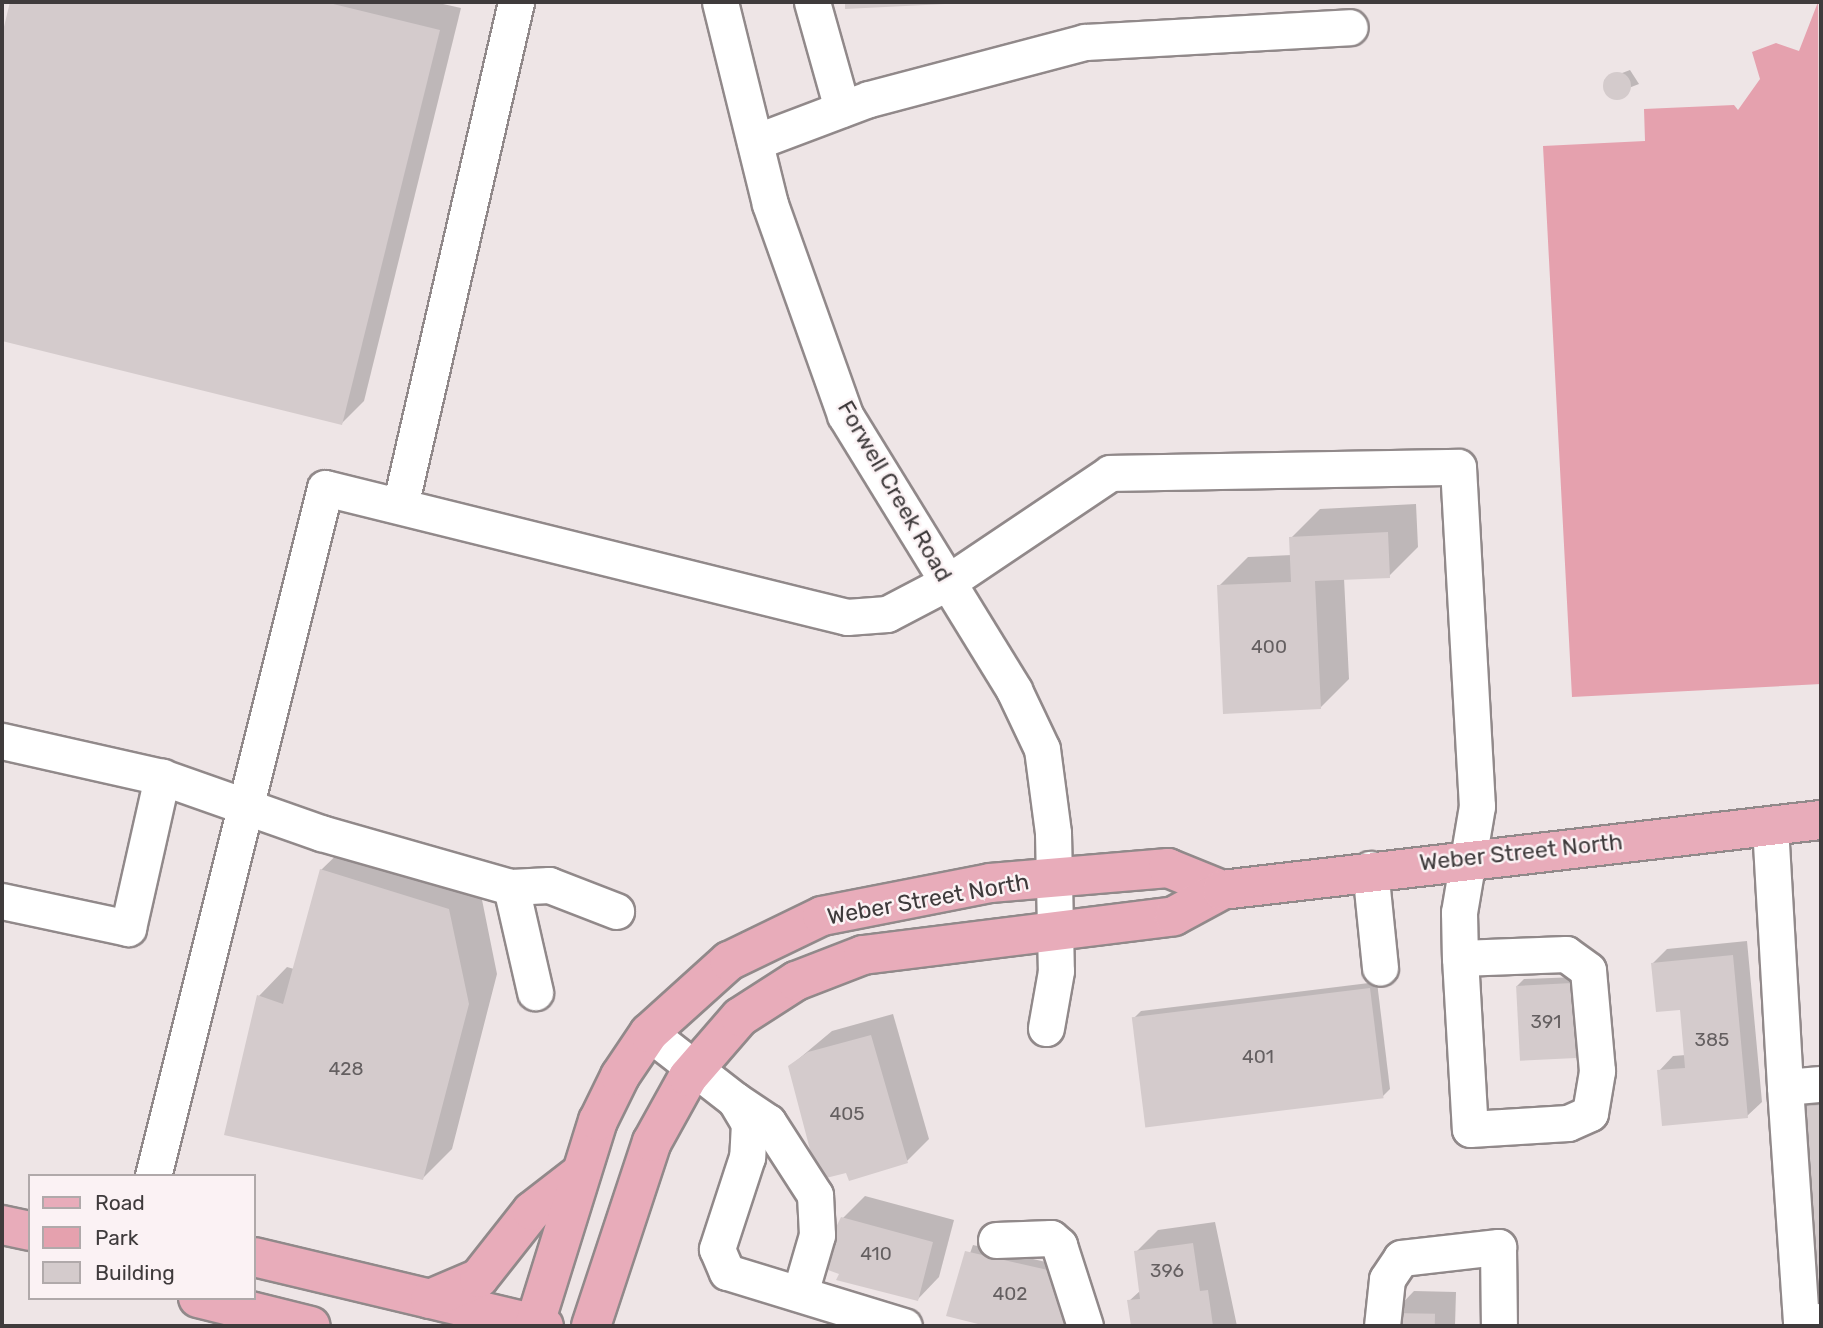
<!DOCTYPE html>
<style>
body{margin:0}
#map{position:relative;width:1823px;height:1328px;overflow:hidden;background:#eee5e6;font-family:Rubik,sans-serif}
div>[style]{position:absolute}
.green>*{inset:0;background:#e5a1ae}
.shadow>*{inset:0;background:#0003}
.building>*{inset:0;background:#d4cbcc;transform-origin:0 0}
.round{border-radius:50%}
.roads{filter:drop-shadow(2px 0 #91898a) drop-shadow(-2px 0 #91898a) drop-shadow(0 2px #91898a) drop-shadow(0 -2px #91898a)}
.minor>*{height:35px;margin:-17.5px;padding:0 17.5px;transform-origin:17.5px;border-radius:17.5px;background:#fff}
.major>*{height:38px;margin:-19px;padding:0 19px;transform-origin:19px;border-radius:19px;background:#e8acba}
span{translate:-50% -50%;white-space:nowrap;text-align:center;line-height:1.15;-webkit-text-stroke:5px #fbf2f4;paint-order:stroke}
.number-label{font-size:19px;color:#645f60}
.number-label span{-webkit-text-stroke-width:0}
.street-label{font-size:23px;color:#3f3b3c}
.frame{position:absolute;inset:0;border:4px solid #3f3b3c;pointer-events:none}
.legend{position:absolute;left:28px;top:1174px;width:228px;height:126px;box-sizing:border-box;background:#fbf2f4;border:2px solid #b0a9aa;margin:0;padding:9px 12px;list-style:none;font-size:21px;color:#3f3b3c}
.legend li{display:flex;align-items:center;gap:14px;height:35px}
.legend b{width:35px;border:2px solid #b0a9aa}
</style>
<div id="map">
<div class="green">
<i style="clip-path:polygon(1818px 2px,1821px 684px,1572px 697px,1543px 146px,1645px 141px,1644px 109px,1734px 105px,1738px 110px,1760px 79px,1752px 52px,1776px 43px,1799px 51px)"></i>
</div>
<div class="shadow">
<i style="clip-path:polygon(12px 2px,434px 2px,461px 8px,364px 401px,342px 423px,2px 339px,2px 42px)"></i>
<i style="clip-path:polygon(846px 2px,953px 2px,847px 7px)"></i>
<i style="clip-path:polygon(1630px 70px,1639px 84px,1608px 96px,1604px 80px)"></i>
<i style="clip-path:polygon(1416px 504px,1418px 547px,1389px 576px,1344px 578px,1349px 679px,1320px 708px,1219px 586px,1248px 557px,1292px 555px,1291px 538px,1320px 509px)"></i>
<i style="clip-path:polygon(350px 842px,478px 880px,497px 974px,452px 1149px,423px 1178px,259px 996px,287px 967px,294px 969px,321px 870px)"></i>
<i style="clip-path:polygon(1747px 941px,1762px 1102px,1747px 1116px,1659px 1071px,1673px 1056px,1686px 1055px,1681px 1008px,1653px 963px,1667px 949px)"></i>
<i style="clip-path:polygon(1578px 977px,1582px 1050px,1575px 1057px,1517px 986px,1524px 979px)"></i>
<i style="clip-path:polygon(1377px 982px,1390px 1089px,1383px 1096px,1134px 1018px,1141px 1011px)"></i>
<i style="clip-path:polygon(893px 1014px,929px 1139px,907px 1161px,789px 1067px,832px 1031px)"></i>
<i style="clip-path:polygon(1821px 1085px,1821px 1298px,1814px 1299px,1799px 1107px)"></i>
<i style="clip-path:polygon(865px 1196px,954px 1220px,939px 1277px,917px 1300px,841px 1273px,843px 1218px)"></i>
<i style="clip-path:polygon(1215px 1222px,1237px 1326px,1142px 1326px,1129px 1301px,1141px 1290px,1136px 1252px,1158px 1230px)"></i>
<i style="clip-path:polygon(973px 1245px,1067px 1267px,1086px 1326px,992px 1326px,948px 1314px)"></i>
<i style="clip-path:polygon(1414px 1291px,1456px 1292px,1455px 1326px,1392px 1326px,1392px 1314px)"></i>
</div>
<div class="building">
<i style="clip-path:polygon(10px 2px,325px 2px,440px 30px,342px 425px,2px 341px,2px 35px)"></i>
<i style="clip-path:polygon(845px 2px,945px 2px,945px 4px,845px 9px)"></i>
<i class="round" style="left:1603px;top:72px;width:28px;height:28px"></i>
<i style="clip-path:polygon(1388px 532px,1390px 578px,1315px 581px,1321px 709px,1223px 714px,1217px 585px,1291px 582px,1289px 537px)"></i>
<i style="clip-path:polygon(320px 869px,449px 909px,469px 1004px,423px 1180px,224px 1135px,257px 995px,283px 1004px)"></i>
<i style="clip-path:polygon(1733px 955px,1748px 1118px,1662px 1126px,1657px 1070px,1685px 1068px,1680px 1010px,1656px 1012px,1651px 963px)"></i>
<i style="left:1572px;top:983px;width:75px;height:56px;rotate:87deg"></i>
<i style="left:1370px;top:988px;width:111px;height:240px;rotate:83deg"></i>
<i style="clip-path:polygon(871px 1035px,908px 1163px,849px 1181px,846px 1173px,818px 1180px,788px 1066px,808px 1052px)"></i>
<i style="clip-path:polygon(1821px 1105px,1821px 1300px,1812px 1301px,1798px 1107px)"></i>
<i style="clip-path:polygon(841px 1217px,933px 1242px,918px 1301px,836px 1280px,839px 1274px,817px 1266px)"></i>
<i style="clip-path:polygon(1193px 1243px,1200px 1291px,1208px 1290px,1213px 1326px,1131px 1326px,1127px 1300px,1140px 1299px,1134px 1251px)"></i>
<i style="clip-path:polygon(965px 1251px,1061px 1273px,1077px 1326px,986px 1326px,946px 1316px)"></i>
<i style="left:1390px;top:1313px;width:45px;height:13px;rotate:1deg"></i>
</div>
<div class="roads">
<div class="minor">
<i style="left:720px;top:2px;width:208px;rotate:76.1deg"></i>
<i style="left:770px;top:204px;width:224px;rotate:70.4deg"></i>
<i style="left:845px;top:415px;width:323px;rotate:58.4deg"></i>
<i style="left:1014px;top:690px;width:65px;rotate:64.6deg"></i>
<i style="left:1042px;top:749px;width:85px;rotate:82.5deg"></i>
<i style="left:1053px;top:833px;width:138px;rotate:88.8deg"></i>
<i style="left:1056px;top:971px;width:58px;rotate:100deg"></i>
<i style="left:812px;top:2px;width:111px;rotate:74.3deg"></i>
<i style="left:755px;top:142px;width:122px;rotate:-20.7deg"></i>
<i style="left:869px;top:99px;width:223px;rotate:-14.8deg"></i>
<i style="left:1085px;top:42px;width:265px;rotate:-3.2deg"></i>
<i style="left:400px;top:506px;width:517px;rotate:-77.04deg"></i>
<i style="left:2px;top:741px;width:164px;rotate:12.7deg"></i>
<i style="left:1770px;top:826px;width:261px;rotate:86.7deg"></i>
<i style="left:1785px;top:1087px;width:36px;rotate:-5deg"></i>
<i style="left:1370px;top:869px;width:99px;rotate:84.2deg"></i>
<i style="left:511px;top:887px;width:108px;rotate:77.1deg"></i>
<i style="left:2px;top:901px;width:129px;rotate:12.1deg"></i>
<i style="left:128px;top:928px;width:155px;rotate:-77.3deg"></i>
<i style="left:162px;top:777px;width:169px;rotate:19.4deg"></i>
<i style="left:321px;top:833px;width:198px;rotate:15.9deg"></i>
<i style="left:511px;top:887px;width:38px;rotate:-3deg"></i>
<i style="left:549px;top:885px;width:72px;rotate:21.2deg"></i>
<i style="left:649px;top:1033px;width:109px;rotate:37.9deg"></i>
<i style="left:735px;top:1100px;width:27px;rotate:59deg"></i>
<i style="left:749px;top:1123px;width:34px;rotate:93deg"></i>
<i style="left:747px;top:1157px;width:97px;rotate:108.1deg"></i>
<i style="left:717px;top:1249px;width:25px;rotate:67deg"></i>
<i style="left:727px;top:1272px;width:185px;rotate:17deg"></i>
<i style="left:1785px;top:1087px;width:236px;rotate:86.1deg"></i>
<i style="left:1801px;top:1322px;width:20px;rotate:-3deg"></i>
<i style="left:735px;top:1100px;width:40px;rotate:34deg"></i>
<i style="left:768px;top:1122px;width:87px;rotate:57.2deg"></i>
<i style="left:815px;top:1195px;width:40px;rotate:87.1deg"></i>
<i style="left:817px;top:1235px;width:60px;rotate:106.3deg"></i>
<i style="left:153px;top:1176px;width:709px;rotate:-75.96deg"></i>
<i style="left:325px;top:488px;width:538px;rotate:13.88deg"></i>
<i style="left:847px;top:617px;width:40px;rotate:-4.3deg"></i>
<i style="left:887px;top:614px;width:69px;rotate:-27.7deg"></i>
<i style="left:948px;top:582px;width:195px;rotate:-33.9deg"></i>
<i style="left:1110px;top:473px;width:348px;rotate:-1deg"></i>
<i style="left:1458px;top:467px;width:340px;rotate:86.8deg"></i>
<i style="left:1477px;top:806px;width:108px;rotate:99.6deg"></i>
<i style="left:1459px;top:912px;width:46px;rotate:88.8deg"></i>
<i style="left:1460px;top:958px;width:171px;rotate:86.7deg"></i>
<i style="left:1470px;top:1129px;width:98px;rotate:-3.5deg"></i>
<i style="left:1568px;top:1123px;width:24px;rotate:-24deg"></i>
<i style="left:1590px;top:1113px;width:43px;rotate:-80.5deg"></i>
<i style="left:1597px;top:1071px;width:101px;rotate:-95.1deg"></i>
<i style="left:1588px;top:970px;width:27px;rotate:-144deg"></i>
<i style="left:1566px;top:954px;width:106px;rotate:177.8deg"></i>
<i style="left:996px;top:1240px;width:55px;rotate:-2.1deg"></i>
<i style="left:1051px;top:1238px;width:11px;rotate:41deg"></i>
<i style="left:1059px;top:1245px;width:85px;rotate:72.2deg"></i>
<i style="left:1382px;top:1326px;width:47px;rotate:-83.9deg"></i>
<i style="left:1387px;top:1279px;width:25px;rotate:-56deg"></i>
<i style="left:1401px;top:1258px;width:98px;rotate:-6.5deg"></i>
<i style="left:1498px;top:1247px;width:79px;rotate:89.3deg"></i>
</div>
<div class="major">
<i style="left:2px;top:1225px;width:29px;rotate:12deg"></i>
<i style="left:254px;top:1257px;width:298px;rotate:13.4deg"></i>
<i style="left:198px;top:1298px;width:116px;rotate:13.9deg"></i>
<i style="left:430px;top:1299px;width:53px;rotate:-23.2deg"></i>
<i style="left:479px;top:1278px;width:85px;rotate:-51.7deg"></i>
<i style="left:532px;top:1211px;width:62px;rotate:-37.8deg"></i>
<i style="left:534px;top:1326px;width:215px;rotate:-72.7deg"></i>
<i style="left:598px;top:1121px;width:50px;rotate:-63.9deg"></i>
<i style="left:620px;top:1076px;width:52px;rotate:-56deg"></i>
<i style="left:649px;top:1033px;width:108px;rotate:-42deg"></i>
<i style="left:729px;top:961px;width:103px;rotate:-25.8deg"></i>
<i style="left:822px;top:916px;width:171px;rotate:-11.1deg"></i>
<i style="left:990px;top:883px;width:179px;rotate:-4.8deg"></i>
<i style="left:1168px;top:868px;width:58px;rotate:22.2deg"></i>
<i style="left:591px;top:1326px;width:194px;rotate:-71.7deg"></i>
<i style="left:652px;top:1142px;width:74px;rotate:-61deg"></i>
<i style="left:688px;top:1077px;width:79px;rotate:-49.1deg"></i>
<i style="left:740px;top:1017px;width:67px;rotate:-32.7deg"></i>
<i style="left:796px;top:981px;width:72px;rotate:-21.2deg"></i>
<i style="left:863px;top:955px;width:313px;rotate:-7.1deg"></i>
<i style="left:1174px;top:916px;width:55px;rotate:-28.4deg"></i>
<i style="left:1222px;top:890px;width:603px;rotate:-6.67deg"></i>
</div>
</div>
<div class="number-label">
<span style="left:1269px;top:647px">400</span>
<span style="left:1546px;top:1022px">391</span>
<span style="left:1712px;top:1040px">385</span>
<span style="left:1258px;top:1057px">401</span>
<span style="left:346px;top:1069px">428</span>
<span style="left:847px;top:1114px">405</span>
<span style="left:876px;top:1254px">410</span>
<span style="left:1167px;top:1271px">396</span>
<span style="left:1010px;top:1294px">402</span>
</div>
<div class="street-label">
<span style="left:895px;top:491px;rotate:60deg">Forwell Creek Road</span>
<span style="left:1521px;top:852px;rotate:-6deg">Weber Street North</span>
<span style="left:928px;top:899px;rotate:-10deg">Weber Street North</span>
</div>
<div class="frame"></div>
<ul class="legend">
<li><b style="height:9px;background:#e8acba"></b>Road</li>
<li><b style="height:19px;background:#e5a1ae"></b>Park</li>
<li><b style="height:19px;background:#d4cbcc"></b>Building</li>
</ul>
</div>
